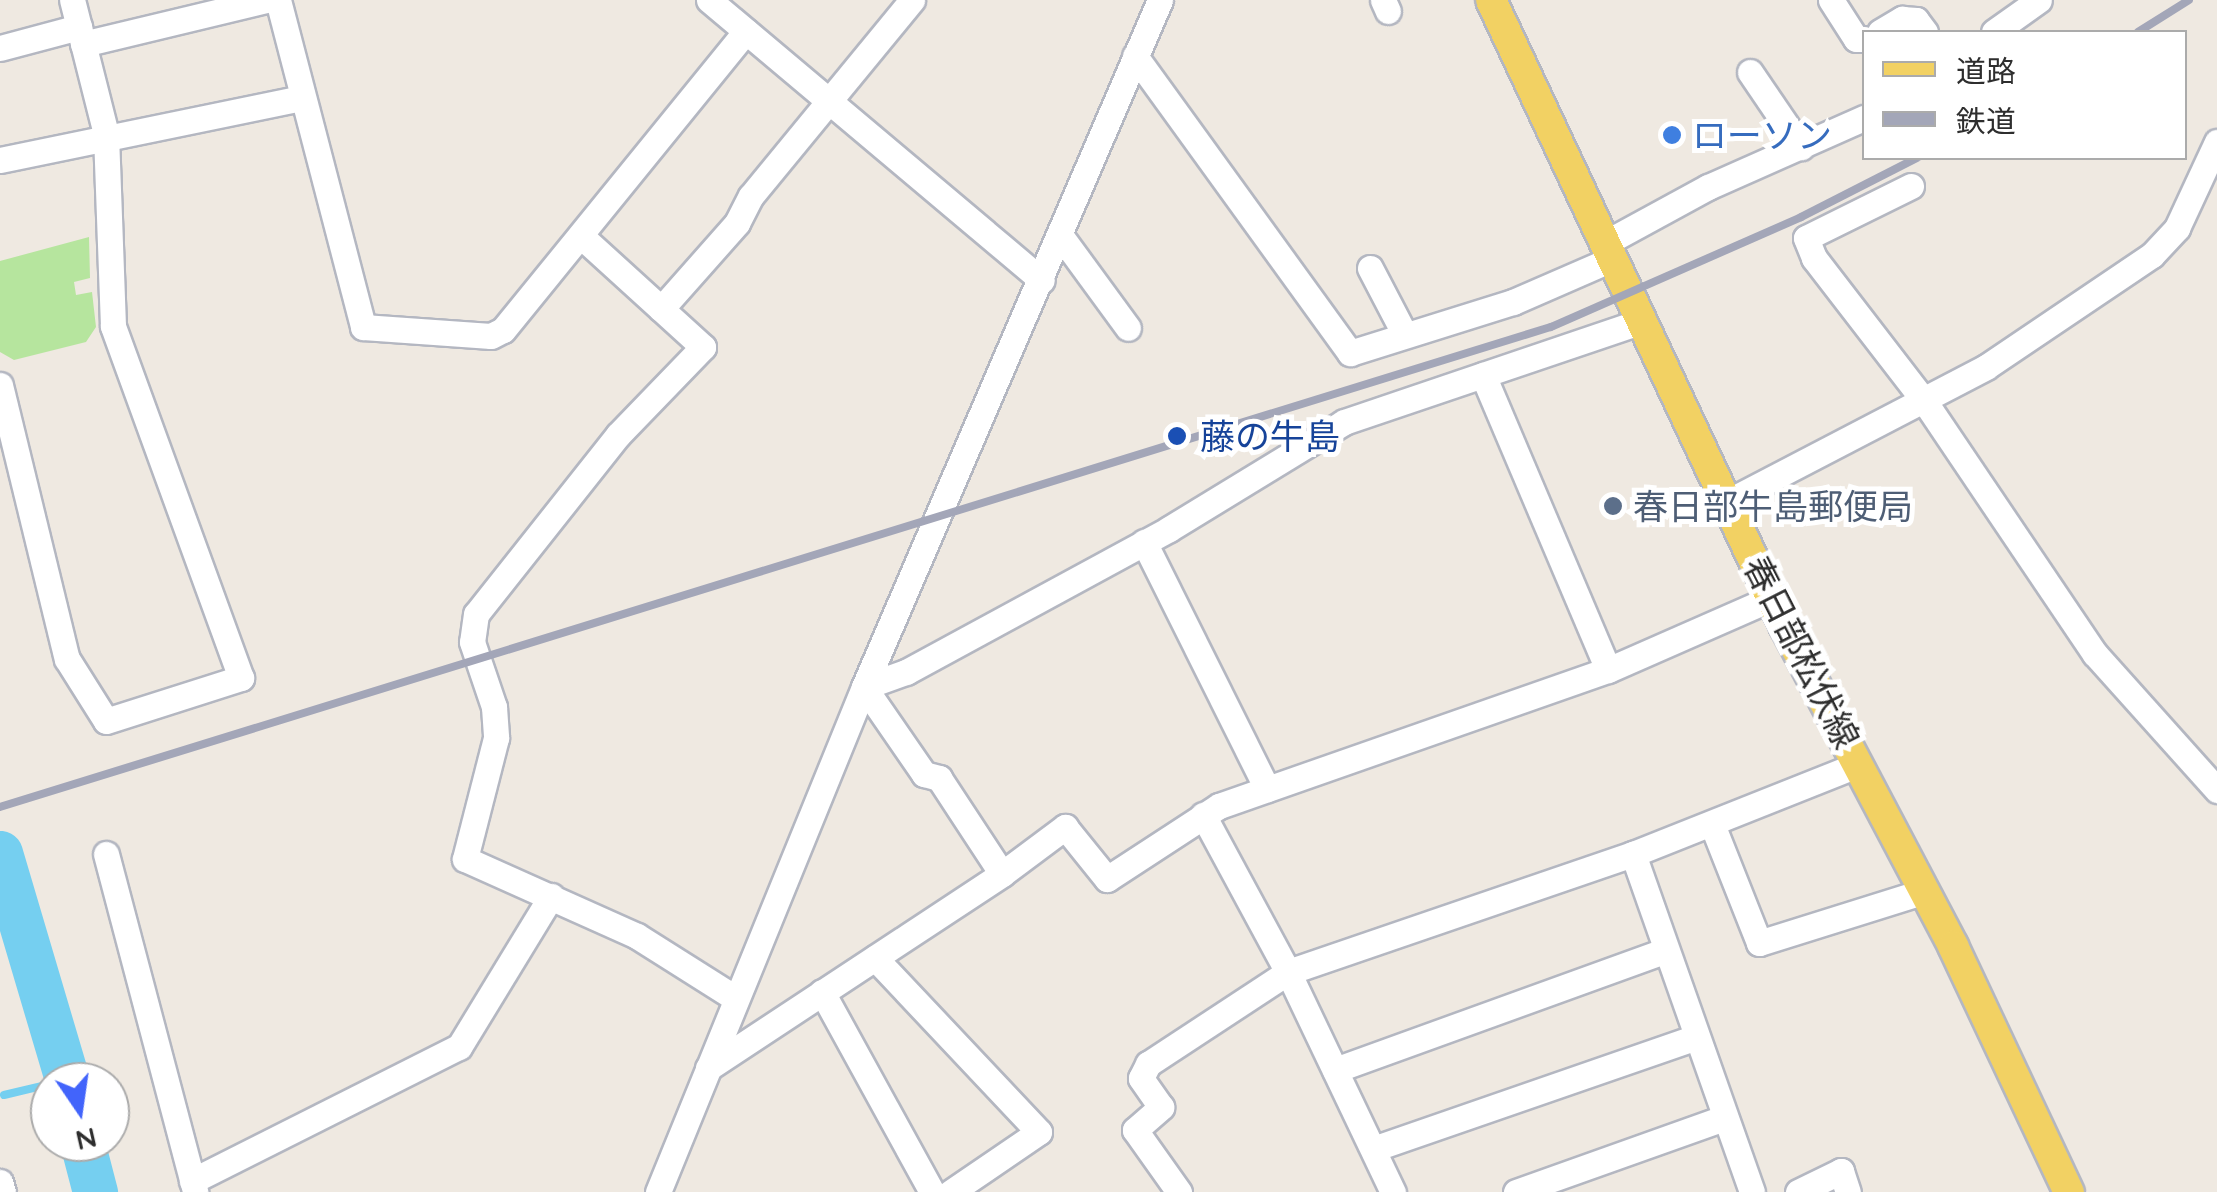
<!DOCTYPE html>
<meta charset="utf-8">
<style>
body{margin:0}
#map{position:relative;width:2217px;height:1192px;overflow:hidden;background:#efe9e1;font-family:Quicksand,"Noto Sans JP",sans-serif}
div>[style]{position:absolute}
.green>*{inset:0;background:#b6e59e}
.stream>*{height:8px;margin:-4px;padding:0 4px;transform-origin:4px;border-radius:4px;background:#75cff0}
.river>*{height:45px;margin:-22.5px;padding:0 22.5px;transform-origin:22.5px;border-radius:22.5px;background:#75cff0}
.roads{filter:drop-shadow(2px 0 #b4b7c1) drop-shadow(-2px 0 #b4b7c1) drop-shadow(0 2px #b4b7c1) drop-shadow(0 -2px #b4b7c1)}
.minor>*{height:25px;margin:-12.5px;padding:0 12.5px;transform-origin:12.5px;border-radius:12.5px;background:#fff}
.major>*{height:30px;margin:-15px;padding:0 15px;transform-origin:15px;border-radius:15px;background:#f2d163}
.rail>*{height:8px;margin:-4px;padding:0 4px;transform-origin:4px;border-radius:4px;background:#a3a6b8}
.dots>*{width:28px;height:28px;translate:-50% -50%;box-sizing:border-box;border:5px solid #fff;border-radius:50%}
span{translate:-50% -50%;white-space:nowrap;text-align:center;line-height:1.15;-webkit-text-stroke:10px #fff;paint-order:stroke}
.shop-label{font-size:35px;color:#366cbe}
.left{translate:0 -50%;text-align:left}
.transit-label{font-size:35px;color:#164399}
.service-label{font-size:35px;color:#4e5e75}
.street-label{font-size:35px;color:#2e2e2e}
.legend{position:absolute;left:1862px;top:30px;width:325px;height:130px;box-sizing:border-box;background:#fff;border:2px solid #ababab;margin:0;padding:12px 18px;list-style:none;font-size:30px;color:#2e2e2e}
.legend li{display:flex;align-items:center;gap:20px;height:50px}
.legend b{width:50px;border:2px solid #ababab}
.north{position:absolute;left:30px;top:1062px;width:100px;height:100px;box-sizing:border-box;background:#fff;border:2px solid #ababab;border-radius:50%;rotate:167deg;font-size:28px;font-weight:700;line-height:40px;text-align:center;color:#2e2e2e}
.north::after{content:'';display:block;margin:auto;width:35px;height:45px;background:#4264fb;clip-path:polygon(50% 0,100% 100%,50% 72%,0 100%)}
</style>
<div id="map">
<div class="green">
<i style="clip-path:polygon(89px 237px,90px 278px,74px 282px,76px 295px,92px 292px,96px 327px,86px 342px,14px 360px,0 352px,0 261px)"></i>
</div>
<div class="stream">
<i style="left:56px;top:1082px;width:11px;rotate:-15deg"></i>
<i style="left:4px;top:1095px;width:47px;rotate:-13.4deg"></i>
</div>
<div class="river">
<i style="left:0;top:853px;width:239px;rotate:73.5deg"></i>
<i style="left:82px;top:1142px;width:52px;rotate:75.4deg"></i>
</div>
<div class="roads">
<div class="minor">
<i style="left:278px;top:0;width:338px;rotate:75.4deg"></i>
<i style="left:363px;top:327px;width:128px;rotate:4deg"></i>
<i style="left:491px;top:336px;width:13px;rotate:-27deg"></i>
<i style="left:503px;top:330px;width:385px;rotate:-50.9deg"></i>
<i style="left:709px;top:0;width:435px;rotate:40.1deg"></i>
<i style="left:1383px;top:0;width:12px;rotate:66deg"></i>
<i style="left:1831px;top:0;width:46px;rotate:57.3deg"></i>
<i style="left:1856px;top:39px;width:8px"></i>
<i style="left:1880px;top:32px;width:26px;rotate:-31deg"></i>
<i style="left:1902px;top:19px;width:14px;rotate:4deg"></i>
<i style="left:1916px;top:20px;width:15px;rotate:53deg"></i>
<i style="left:1994px;top:32px;width:55px;rotate:-35.4deg"></i>
<i style="left:83px;top:44px;width:188px;rotate:-13.5deg"></i>
<i style="left:0;top:48px;width:82px;rotate:-14.9deg"></i>
<i style="left:1135px;top:56px;width:367px;rotate:54.1deg"></i>
<i style="left:1350px;top:353px;width:171px;rotate:-17.4deg"></i>
<i style="left:1513px;top:302px;width:110px;rotate:-23.5deg"></i>
<i style="left:1750px;top:72px;width:91px;rotate:55.8deg"></i>
<i style="left:0;top:160px;width:309px;rotate:-11.6deg"></i>
<i style="left:1911px;top:186px;width:117px;rotate:153.7deg"></i>
<i style="left:1806px;top:238px;width:22px;rotate:68deg"></i>
<i style="left:1814px;top:258px;width:182px;rotate:52.4deg"></i>
<i style="left:1925px;top:402px;width:304px;rotate:56deg"></i>
<i style="left:2095px;top:654px;width:183px;rotate:48.1deg"></i>
<i style="left:1060px;top:235px;width:115px;rotate:53.8deg"></i>
<i style="left:581px;top:236px;width:165px;rotate:42.3deg"></i>
<i style="left:703px;top:347px;width:122px;rotate:134deg"></i>
<i style="left:618px;top:435px;width:228px;rotate:128.4deg"></i>
<i style="left:476px;top:614px;width:28px;rotate:98deg"></i>
<i style="left:472px;top:642px;width:69px;rotate:71.3deg"></i>
<i style="left:494px;top:707px;width:31px;rotate:86deg"></i>
<i style="left:496px;top:738px;width:125px;rotate:104.4deg"></i>
<i style="left:465px;top:859px;width:188px;rotate:24.1deg"></i>
<i style="left:637px;top:936px;width:116px;rotate:32.3deg"></i>
<i style="left:1607px;top:242px;width:115px;rotate:-28.6deg"></i>
<i style="left:1708px;top:187px;width:171px;rotate:-23.9deg"></i>
<i style="left:1370px;top:268px;width:73px;rotate:62.4deg"></i>
<i style="left:661px;top:309px;width:115px;rotate:-48.5deg"></i>
<i style="left:737px;top:223px;width:30px;rotate:-63deg"></i>
<i style="left:751px;top:196px;width:254px;rotate:-50.6deg"></i>
<i style="left:1483px;top:375px;width:320px;rotate:67deg"></i>
<i style="left:0;top:385px;width:282px;rotate:76.3deg"></i>
<i style="left:67px;top:659px;width:73px;rotate:57.8deg"></i>
<i style="left:106px;top:721px;width:142px;rotate:-17.7deg"></i>
<i style="left:241px;top:678px;width:375px;rotate:-110deg"></i>
<i style="left:113px;top:326px;width:192px;rotate:-92.1deg"></i>
<i style="left:106px;top:134px;width:138px;rotate:-104.2deg"></i>
<i style="left:1727px;top:502px;width:292px;rotate:-27.5deg"></i>
<i style="left:1986px;top:367px;width:200px;rotate:-34deg"></i>
<i style="left:2152px;top:255px;width:37px;rotate:-47deg"></i>
<i style="left:2177px;top:228px;width:95px;rotate:-65.1deg"></i>
<i style="left:1144px;top:542px;width:276px;rotate:63.5deg"></i>
<i style="left:864px;top:687px;width:106px;rotate:55.4deg"></i>
<i style="left:924px;top:774px;width:16px;rotate:15deg"></i>
<i style="left:939px;top:778px;width:115px;rotate:56.7deg"></i>
<i style="left:1002px;top:874px;width:79px;rotate:-36.7deg"></i>
<i style="left:1065px;top:827px;width:67px;rotate:51.1deg"></i>
<i style="left:1107px;top:879px;width:134px;rotate:-33.1deg"></i>
<i style="left:1219px;top:806px;width:412px;rotate:-19.3deg"></i>
<i style="left:1608px;top:670px;width:179px;rotate:-23.7deg"></i>
<i style="left:864px;top:687px;width:45px;rotate:-19.7deg"></i>
<i style="left:906px;top:672px;width:299px;rotate:-28.5deg"></i>
<i style="left:1169px;top:529px;width:205px;rotate:-31.4deg"></i>
<i style="left:1344px;top:422px;width:316px;rotate:-18.7deg"></i>
<i style="left:1203px;top:815px;width:179px;rotate:61.6deg"></i>
<i style="left:1288px;top:972px;width:244px;rotate:64.5deg"></i>
<i style="left:1712px;top:824px;width:128px;rotate:68.4deg"></i>
<i style="left:1759px;top:943px;width:174px;rotate:-17.4deg"></i>
<i style="left:106px;top:854px;width:350px;rotate:75.2deg"></i>
<i style="left:1633px;top:854px;width:358px;rotate:70.6deg"></i>
<i style="left:875px;top:958px;width:239px;rotate:46.7deg"></i>
<i style="left:1039px;top:1132px;width:107px;rotate:145.7deg"></i>
<i style="left:822px;top:992px;width:228px;rotate:61.2deg"></i>
<i style="left:708px;top:1068px;width:352px;rotate:-33.4deg"></i>
<i style="left:1335px;top:1070px;width:352px;rotate:-19.9deg"></i>
<i style="left:1373px;top:1149px;width:342px;rotate:-19.1deg"></i>
<i style="left:192px;top:1181px;width:299px;rotate:-26.7deg"></i>
<i style="left:459px;top:1047px;width:177px;rotate:-58.6deg"></i>
<i style="left:0;top:1182px;width:10px;rotate:73deg"></i>
<i style="left:658px;top:1192px;width:545px;rotate:-67.81deg"></i>
<i style="left:864px;top:687px;width:748px;rotate:-66.69deg"></i>
<i style="left:1179px;top:1192px;width:76px;rotate:-125.4deg"></i>
<i style="left:1135px;top:1130px;width:35px;rotate:-41deg"></i>
<i style="left:1161px;top:1107px;width:35px;rotate:-125deg"></i>
<i style="left:1141px;top:1078px;width:16px;rotate:-63deg"></i>
<i style="left:1148px;top:1064px;width:168px;rotate:-33.3deg"></i>
<i style="left:1288px;top:972px;width:365px;rotate:-18.9deg"></i>
<i style="left:1633px;top:854px;width:243px;rotate:-21.7deg"></i>
<i style="left:1516px;top:1192px;width:221px;rotate:-19.6deg"></i>
<i style="left:1798px;top:1192px;width:48px;rotate:-26deg"></i>
<i style="left:1841px;top:1171px;width:22px;rotate:72deg"></i>
</div>
<div class="major">
<i style="left:1491px;top:0;width:690px;rotate:64.88deg"></i>
<i style="left:1784px;top:625px;width:363px;rotate:62.2deg"></i>
<i style="left:1953px;top:946px;width:272px;rotate:64.8deg"></i>
</div>
</div>
<div class="rail">
<i style="left:2138px;top:32px;width:60px;rotate:-32.1deg"></i>
<i style="left:0;top:807px;width:1624px;rotate:-17.2deg"></i>
<i style="left:1551px;top:327px;width:273px;rotate:-23.7deg"></i>
<i style="left:1801px;top:217px;width:130px;rotate:-27deg"></i>
</div>
<div class="dots">
<i style="left:1672px;top:135px;background:#3f7fe0"></i>
<i style="left:1177px;top:436px;background:#1a4fb4"></i>
<i style="left:1613px;top:506px;background:#5c6f8a"></i>
</div>
<div class="shop-label">
<span class="left" style="left:1692px;top:135px">ローソン</span>
</div>
<div class="transit-label">
<span class="left" style="left:1200px;top:436px">藤の牛島</span>
</div>
<div class="service-label">
<span class="left" style="left:1633px;top:506px">春日部牛島郵便局</span>
</div>
<div class="street-label">
<span style="left:1802px;top:652px;rotate:63deg">春日部松伏線</span>
</div>
<ul class="legend">
<li><b style="height:12px;background:#f2d163"></b>道路</li>
<li><b style="height:12px;background:#a3a6b8"></b>鉄道</li>
</ul>
<div class="north">N</div>
</div>
